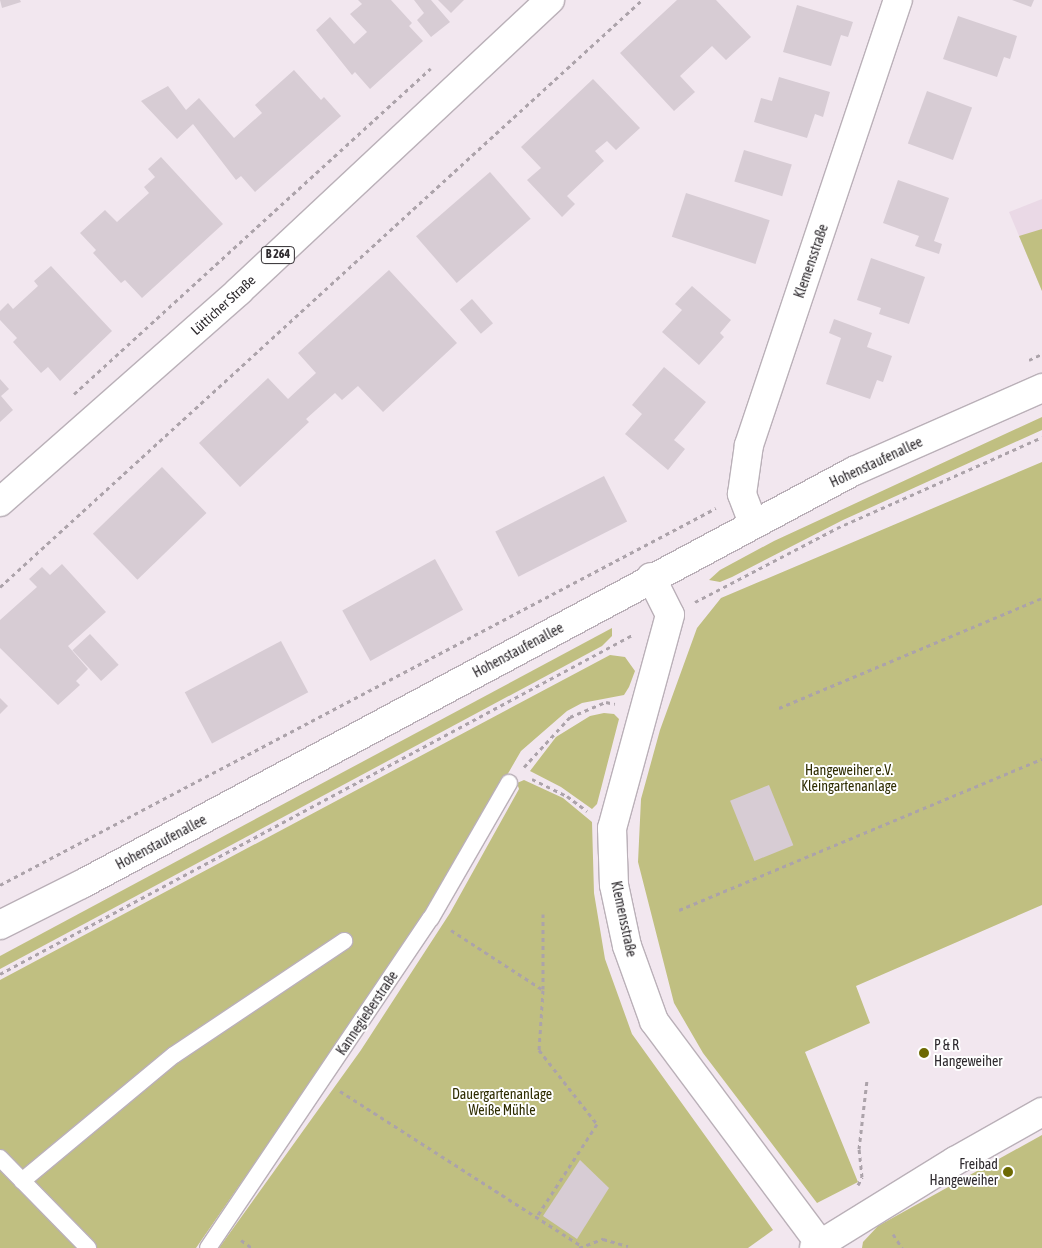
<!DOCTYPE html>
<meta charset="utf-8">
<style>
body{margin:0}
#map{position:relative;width:1042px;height:1248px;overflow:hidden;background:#f2e7ef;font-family:"Asap Condensed",sans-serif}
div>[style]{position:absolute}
.built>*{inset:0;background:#ead9e6}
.green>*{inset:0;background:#c0bf81}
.building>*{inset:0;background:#d7ccd4;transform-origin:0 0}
.path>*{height:3px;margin-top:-1.5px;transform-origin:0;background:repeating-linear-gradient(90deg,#aca3aa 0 4px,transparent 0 8px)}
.roads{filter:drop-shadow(1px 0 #bab0b8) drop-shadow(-1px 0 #bab0b8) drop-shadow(0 1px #bab0b8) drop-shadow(0 -1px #bab0b8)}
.lane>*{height:16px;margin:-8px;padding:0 8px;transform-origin:8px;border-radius:8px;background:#fff}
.street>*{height:28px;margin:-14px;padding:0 14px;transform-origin:14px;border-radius:14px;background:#fff}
.secondary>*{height:28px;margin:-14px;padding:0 14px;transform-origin:14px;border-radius:14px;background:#fff}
.primary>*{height:28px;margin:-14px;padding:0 14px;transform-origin:14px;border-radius:14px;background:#fff}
.dots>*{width:14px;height:14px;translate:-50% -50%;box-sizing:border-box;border:2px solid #fff;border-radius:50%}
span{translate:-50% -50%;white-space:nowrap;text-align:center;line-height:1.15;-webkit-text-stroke:4px #fff;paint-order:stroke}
.shield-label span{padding:1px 4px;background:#fff;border:1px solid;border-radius:4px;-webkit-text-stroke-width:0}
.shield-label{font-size:12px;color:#2e2a2e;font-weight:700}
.street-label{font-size:14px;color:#2e2a2e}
.park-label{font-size:14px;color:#2e2c01}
.poi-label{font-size:14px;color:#2e2a2e}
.left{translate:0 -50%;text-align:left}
.right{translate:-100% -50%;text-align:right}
</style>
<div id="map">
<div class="built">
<i style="clip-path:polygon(1042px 199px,1042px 291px,1009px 212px)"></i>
</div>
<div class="green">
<i style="clip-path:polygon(1042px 229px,1042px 291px,1019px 236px)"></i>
<i style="clip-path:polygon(1042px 417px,1042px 430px,843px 520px,732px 577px,720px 582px,709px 580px,720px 570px,774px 541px)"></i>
<i style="clip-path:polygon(1042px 462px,1042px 905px,856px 986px,870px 1023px,805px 1052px,858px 1182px,817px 1203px,703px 1053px,674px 1003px,638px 862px,641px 799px,660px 730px,697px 628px,721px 598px)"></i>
<i style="clip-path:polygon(612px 628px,612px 636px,602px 646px,0 969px,0 956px)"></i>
<i style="clip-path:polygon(610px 655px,625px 657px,635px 671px,629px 687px,624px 695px,582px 703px,567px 711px,521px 751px,425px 917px,196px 1248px,0 1248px,0 980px)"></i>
<i style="clip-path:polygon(604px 713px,614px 714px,619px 719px,597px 804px,592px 809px,561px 787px,530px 771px,556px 737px,590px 716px)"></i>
<i style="clip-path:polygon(524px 780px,563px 798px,592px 822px,594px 893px,605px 959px,632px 1034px,773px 1230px,748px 1248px,219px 1248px,361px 1050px,450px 913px,519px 789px,517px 783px)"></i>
<i style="clip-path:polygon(1042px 1135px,1042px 1248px,862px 1248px,863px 1242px,878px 1226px)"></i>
</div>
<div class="building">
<i style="clip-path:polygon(0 0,20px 0,21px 2px,2px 8px)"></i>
<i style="clip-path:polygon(358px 0,391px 0,412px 23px,409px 26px,423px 41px,370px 89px,355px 72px,352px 75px,316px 30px,330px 17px,354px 44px,367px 32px,350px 14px,362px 4px)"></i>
<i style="clip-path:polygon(414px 0,431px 0,450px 22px,431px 37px,417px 20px,424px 13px)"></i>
<i style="clip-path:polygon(438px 0,464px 0,451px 13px)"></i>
<i style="clip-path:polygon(677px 0,716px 0,751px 37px,726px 60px,712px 46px,680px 76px,695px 92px,674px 111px,620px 53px)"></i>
<i style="clip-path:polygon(1012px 0,1034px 0,1031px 7px)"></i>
<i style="clip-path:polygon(797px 5px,853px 22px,848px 37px,841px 35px,831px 66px,783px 52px)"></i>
<i style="clip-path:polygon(958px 16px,1017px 36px,1010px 59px,1004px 57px,997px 77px,943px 59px)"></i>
<i style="clip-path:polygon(294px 70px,321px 100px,324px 97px,341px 116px,255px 192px,241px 176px,236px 180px,193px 124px,177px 139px,141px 101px,168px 86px,186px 110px,199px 98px,234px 138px,262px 113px,255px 105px)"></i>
<i style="clip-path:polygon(779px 77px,830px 92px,823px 117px,815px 114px,807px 138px,754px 122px,761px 98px,772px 101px)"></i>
<i style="clip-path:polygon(593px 79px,640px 128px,616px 150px,607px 141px,595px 151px,604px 161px,567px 196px,575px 204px,562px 217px,527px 180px,541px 168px,521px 147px)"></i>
<i style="left:927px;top:91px;width:48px;height:56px;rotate:20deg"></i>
<i style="left:744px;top:150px;width:50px;height:33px;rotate:17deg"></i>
<i style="clip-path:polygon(161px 157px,223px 224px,142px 298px,125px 280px,121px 283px,93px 253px,96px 250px,80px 233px,105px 210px,117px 222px,149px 193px,144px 187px,155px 177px,148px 169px)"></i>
<i style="left:490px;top:172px;width:62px;height:98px;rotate:49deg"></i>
<i style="clip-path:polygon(898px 180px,949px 198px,934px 241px,942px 244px,939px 254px,915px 246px,919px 236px,883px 223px)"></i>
<i style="left:686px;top:193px;width:88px;height:46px;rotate:18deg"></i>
<i style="clip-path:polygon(871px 258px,925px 277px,909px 324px,879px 314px,881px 308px,857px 300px)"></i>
<i style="clip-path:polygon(51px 266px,112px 331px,60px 381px,48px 367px,41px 373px,13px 342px,17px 338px,0 320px,0 311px,8px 303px,13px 309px,38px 286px,34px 281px)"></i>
<i style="clip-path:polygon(389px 270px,457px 343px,383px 412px,358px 386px,342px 400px,335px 393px,306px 419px,309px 422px,240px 487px,199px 443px,268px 378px,288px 399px,316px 373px,298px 353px)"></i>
<i style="clip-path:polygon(692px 286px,731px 320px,720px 333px,724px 337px,699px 365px,662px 332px,682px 310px,675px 304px)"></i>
<i style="left:472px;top:299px;width:32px;height:16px;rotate:49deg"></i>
<i style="clip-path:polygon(834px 319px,872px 333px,867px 347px,892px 356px,883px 382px,877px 380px,870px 399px,826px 384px,841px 338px,829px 333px)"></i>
<i style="clip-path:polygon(664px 367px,706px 402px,674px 440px,685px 449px,668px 470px,625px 434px,642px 414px,632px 405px)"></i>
<i style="clip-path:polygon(0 379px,9px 389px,1px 396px,13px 410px,0 422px)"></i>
<i style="left:162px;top:467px;width:64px;height:96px;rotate:46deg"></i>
<i style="left:604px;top:476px;width:51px;height:122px;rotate:63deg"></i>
<i style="left:435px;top:559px;width:58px;height:106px;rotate:61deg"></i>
<i style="clip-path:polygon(62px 564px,106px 612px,68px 646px,88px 669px,76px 681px,80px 685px,58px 705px,0 648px,0 620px,37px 587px,29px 579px,42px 567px,50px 575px)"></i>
<i style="left:90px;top:634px;width:42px;height:24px;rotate:47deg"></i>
<i style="left:281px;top:641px;width:58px;height:109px;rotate:62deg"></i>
<i style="clip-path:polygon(0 698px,8px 706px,0 714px)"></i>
<i style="left:769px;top:785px;width:65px;height:42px;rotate:68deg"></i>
<i style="clip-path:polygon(580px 1160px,609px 1188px,577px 1239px,543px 1216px)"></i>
</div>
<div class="path">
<i style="left:1029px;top:360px;width:14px;rotate:-25deg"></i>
<i style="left:74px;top:394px;width:483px;rotate:-42.4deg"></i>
<i style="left:0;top:587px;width:870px;rotate:-42.44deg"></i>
<i style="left:695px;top:602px;width:160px;rotate:-27.5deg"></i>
<i style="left:837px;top:528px;width:224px;rotate:-23.9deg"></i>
<i style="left:779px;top:708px;width:285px;rotate:-22.7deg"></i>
<i style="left:524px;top:767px;width:68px;rotate:-47.4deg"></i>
<i style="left:570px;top:717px;width:39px;rotate:-23deg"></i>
<i style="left:606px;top:702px;width:9px;rotate:13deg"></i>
<i style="left:532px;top:779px;width:39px;rotate:26deg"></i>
<i style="left:567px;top:796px;width:25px;rotate:37deg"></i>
<i style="left:0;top:885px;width:809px;rotate:-27.77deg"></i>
<i style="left:679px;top:910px;width:393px;rotate:-22.6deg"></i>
<i style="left:451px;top:930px;width:110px;rotate:33.1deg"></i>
<i style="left:543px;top:990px;width:60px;rotate:93.8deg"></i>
<i style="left:539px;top:1050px;width:94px;rotate:51.9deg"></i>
<i style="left:597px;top:1124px;width:112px;rotate:123deg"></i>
<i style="left:0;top:974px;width:719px;rotate:-28.2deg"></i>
<i style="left:543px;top:989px;width:75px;rotate:-90deg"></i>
<i style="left:340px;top:1091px;width:287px;rotate:32.7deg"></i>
<i style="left:858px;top:1185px;width:9px;rotate:-63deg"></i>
<i style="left:862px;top:1177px;width:28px;rotate:-96deg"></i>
<i style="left:859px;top:1149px;width:69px;rotate:-83.4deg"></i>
<i style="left:893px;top:1234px;width:17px;rotate:57deg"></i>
<i style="left:241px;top:1240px;width:14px;rotate:36deg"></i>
<i style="left:579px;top:1248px;width:26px;rotate:-21deg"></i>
<i style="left:603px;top:1239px;width:26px;rotate:16deg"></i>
</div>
<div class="roads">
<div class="lane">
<i style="left:0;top:1158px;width:126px;rotate:45.6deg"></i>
<i style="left:22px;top:1181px;width:197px;rotate:-39.7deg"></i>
<i style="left:174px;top:1055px;width:205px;rotate:-33.8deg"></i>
<i style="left:208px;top:1248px;width:398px;rotate:-56deg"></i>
<i style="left:431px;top:918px;width:156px;rotate:-60deg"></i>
</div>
<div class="street">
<i style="left:753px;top:523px;width:31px;rotate:-111deg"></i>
<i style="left:742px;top:494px;width:49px;rotate:-81.9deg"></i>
<i style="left:749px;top:445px;width:469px;rotate:-71.5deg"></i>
<i style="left:651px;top:577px;width:42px;rotate:63.4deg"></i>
<i style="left:670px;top:615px;width:221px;rotate:105.2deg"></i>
<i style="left:612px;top:828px;width:57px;rotate:88deg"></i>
<i style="left:614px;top:885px;width:62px;rotate:78deg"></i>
<i style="left:627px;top:946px;width:80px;rotate:70.2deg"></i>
<i style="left:654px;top:1021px;width:283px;rotate:53.3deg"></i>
<i style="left:814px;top:1248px;width:166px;rotate:-31.7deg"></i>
<i style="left:955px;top:1161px;width:100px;rotate:-29.4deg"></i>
</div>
<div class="secondary">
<i style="left:0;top:925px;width:92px;rotate:-26.6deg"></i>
<i style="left:82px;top:884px;width:876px;rotate:-28.15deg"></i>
<i style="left:854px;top:471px;width:206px;rotate:-23.8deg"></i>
</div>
<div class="primary">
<i style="left:0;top:502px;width:319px;rotate:-41.4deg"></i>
<i style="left:239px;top:291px;width:426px;rotate:-43.1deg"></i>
</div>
</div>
<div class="dots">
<i style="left:924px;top:1053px;background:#6d6902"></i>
<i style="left:1008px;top:1172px;background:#6d6902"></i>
</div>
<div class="shield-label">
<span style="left:278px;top:255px">B 264</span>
</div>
<div class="street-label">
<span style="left:811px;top:261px;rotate:-71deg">Klemensstraße</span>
<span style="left:223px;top:305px;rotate:-42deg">Lütticher Straße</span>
<span style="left:876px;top:462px;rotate:-25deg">Hohenstaufenallee</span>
<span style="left:518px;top:650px;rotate:-28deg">Hohenstaufenallee</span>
<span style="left:161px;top:842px;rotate:-28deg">Hohenstaufenallee</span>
<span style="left:624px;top:919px;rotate:78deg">Klemensstraße</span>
<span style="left:367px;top:1013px;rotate:-56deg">Kannegießerstraße</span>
</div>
<div class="park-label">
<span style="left:849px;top:778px">Hangeweiher e.V.<br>Kleingartenanlage</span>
<span style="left:502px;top:1102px">Dauergartenanlage<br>Weiße Mühle</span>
</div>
<div class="poi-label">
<span class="left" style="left:934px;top:1053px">P &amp; R<br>Hangeweiher</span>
<span class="right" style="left:998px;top:1172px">Freibad<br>Hangeweiher</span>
</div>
</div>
